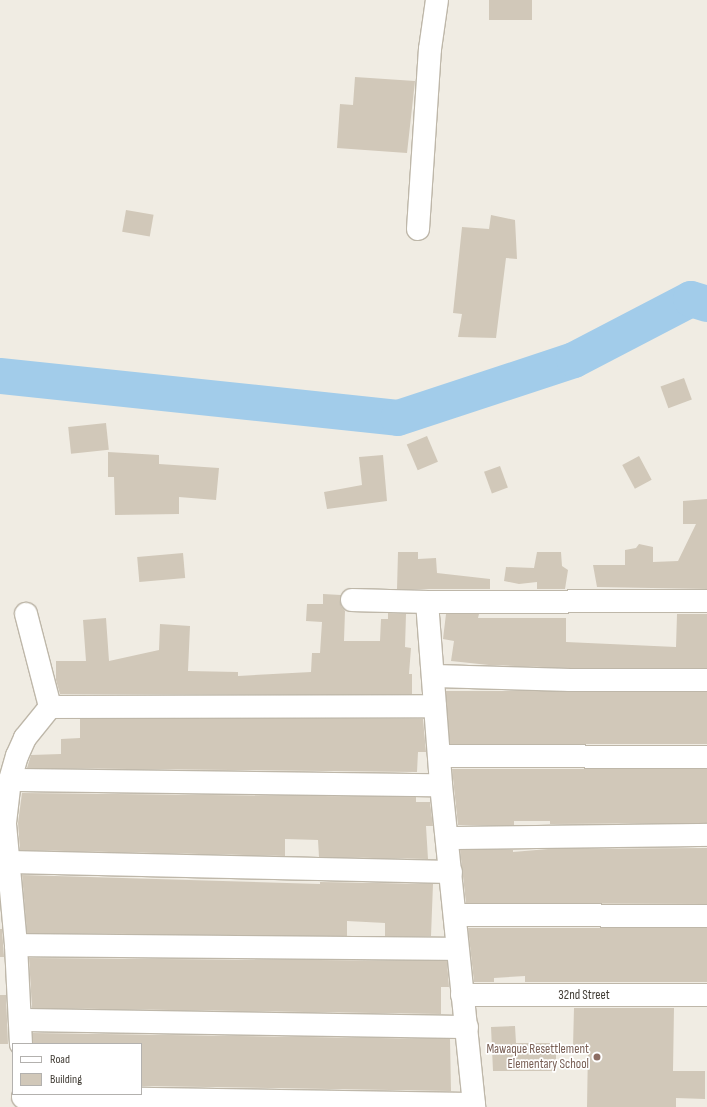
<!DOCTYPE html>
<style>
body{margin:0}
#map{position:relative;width:707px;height:1107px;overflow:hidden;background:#f0ece3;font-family:"Sofia Sans Condensed",sans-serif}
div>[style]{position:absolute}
.river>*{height:36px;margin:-18px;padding:0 18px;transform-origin:18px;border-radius:18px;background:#a2ccea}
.building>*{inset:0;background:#d1c8b9;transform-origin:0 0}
.roads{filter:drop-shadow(1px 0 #beb7a9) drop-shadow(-1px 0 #beb7a9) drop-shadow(0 1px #beb7a9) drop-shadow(0 -1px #beb7a9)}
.minor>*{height:22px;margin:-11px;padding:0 11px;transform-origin:11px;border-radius:11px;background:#fff}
.dots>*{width:11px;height:11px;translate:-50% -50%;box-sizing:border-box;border:2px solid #fff;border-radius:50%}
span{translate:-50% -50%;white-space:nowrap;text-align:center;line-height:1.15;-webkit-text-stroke:3.5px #fff;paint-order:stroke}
.street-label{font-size:13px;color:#413c34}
.education-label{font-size:13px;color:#785e54}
.right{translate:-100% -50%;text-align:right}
.legend{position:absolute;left:12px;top:1043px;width:130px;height:52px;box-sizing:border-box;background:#fff;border:1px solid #b3b1ae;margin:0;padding:5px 7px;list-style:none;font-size:12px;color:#413c34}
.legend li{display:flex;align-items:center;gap:8px;height:20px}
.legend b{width:20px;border:1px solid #b3b1ae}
</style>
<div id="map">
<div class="river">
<i style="left:0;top:376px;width:400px;rotate:6deg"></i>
<i style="left:398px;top:418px;width:185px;rotate:-18.2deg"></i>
<i style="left:574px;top:360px;width:132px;rotate:-27.5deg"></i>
<i style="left:691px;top:299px;width:17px;rotate:17deg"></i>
</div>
<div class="building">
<i style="left:489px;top:0;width:43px;height:20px"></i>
<i style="clip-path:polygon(355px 77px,415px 81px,407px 153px,337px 148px,340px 104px,353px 105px)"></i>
<i style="left:126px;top:210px;width:28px;height:22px;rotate:10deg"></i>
<i style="clip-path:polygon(491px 215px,515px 220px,517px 259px,506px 258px,496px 338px,458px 337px,462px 314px,453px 313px,462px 227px,489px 229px)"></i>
<i style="left:684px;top:378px;width:23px;height:25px;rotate:70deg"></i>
<i style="left:106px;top:423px;width:27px;height:38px;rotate:84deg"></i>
<i style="left:427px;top:436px;width:28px;height:22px;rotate:67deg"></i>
<i style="clip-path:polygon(108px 452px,159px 455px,159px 464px,219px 468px,216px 500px,179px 497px,179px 514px,115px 515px,114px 477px,108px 477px)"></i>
<i style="clip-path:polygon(383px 455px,387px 501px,327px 509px,324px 492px,362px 485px,359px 457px)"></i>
<i style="left:639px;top:456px;width:27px;height:19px;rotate:62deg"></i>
<i style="left:500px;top:466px;width:23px;height:17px;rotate:70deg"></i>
<i style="clip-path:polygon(707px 499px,707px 589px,597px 587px,593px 565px,625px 565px,625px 550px,636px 548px,639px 544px,653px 547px,653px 562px,678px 561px,696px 524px,683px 524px,683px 501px)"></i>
<i style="clip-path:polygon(398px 552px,418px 552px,418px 559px,436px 558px,437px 573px,490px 579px,490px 589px,397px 589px)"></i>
<i style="clip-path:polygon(537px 552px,561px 552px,562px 566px,568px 570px,565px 589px,537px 589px,537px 582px,519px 584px,504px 581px,506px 567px,534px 568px)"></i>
<i style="left:183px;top:553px;width:25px;height:46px;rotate:85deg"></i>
<i style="clip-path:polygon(323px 594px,341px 595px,341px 606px,345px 611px,344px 641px,380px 641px,381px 619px,388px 619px,388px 613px,406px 614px,405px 647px,411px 648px,409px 674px,412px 674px,412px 694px,60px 694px,56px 680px,56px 661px,86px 661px,83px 620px,106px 618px,109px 661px,159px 650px,160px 624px,190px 626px,188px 671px,238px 672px,238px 676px,311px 672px,312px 653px,320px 653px,322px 622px,306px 621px,307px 604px,323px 604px)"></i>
<i style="clip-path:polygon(446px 614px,479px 614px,478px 618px,566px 618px,566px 642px,676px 647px,677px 614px,707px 614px,707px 668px,570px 668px,489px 665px,451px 661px,454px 641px,443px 639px)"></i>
<i style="left:446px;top:691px;width:261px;height:53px"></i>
<i style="clip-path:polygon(80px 719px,423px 719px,426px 752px,418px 752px,417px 772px,27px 768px,31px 755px,61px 754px,61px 739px,80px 738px)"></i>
<i style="clip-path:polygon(452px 769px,707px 769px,707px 823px,550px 824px,550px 821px,514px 821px,514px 825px,458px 825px)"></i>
<i style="clip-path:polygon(22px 793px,416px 797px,416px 802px,430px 802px,433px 826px,426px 826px,428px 859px,319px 857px,318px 840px,285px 839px,285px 856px,20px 850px,18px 823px)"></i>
<i style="clip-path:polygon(707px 848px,707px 904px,466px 903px,460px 850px,513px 850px,513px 852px,548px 849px)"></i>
<i style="clip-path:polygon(22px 875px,320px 884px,320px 882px,433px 884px,431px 936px,385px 936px,385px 923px,347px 921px,347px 936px,27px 933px)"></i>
<i style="clip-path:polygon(468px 928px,707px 928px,707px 982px,525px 982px,525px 976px,494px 978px,494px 982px,474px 982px)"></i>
<i style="clip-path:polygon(0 929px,2px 929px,4px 957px,0 957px)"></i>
<i style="clip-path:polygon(29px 958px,447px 961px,449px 987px,441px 987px,441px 1014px,32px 1008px)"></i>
<i style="clip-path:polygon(0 995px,6px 995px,8px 1044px,0 1044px)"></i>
<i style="clip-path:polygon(574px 1008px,674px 1008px,673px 1071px,705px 1071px,705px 1099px,676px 1098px,676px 1107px,587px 1107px,588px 1047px,573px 1047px)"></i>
<i style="clip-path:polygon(515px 1026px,516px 1043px,556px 1043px,556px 1071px,493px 1071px,491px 1027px)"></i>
<i style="clip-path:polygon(33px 1033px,450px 1039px,451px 1091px,141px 1086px,141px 1044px,33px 1044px)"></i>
</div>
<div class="roads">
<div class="minor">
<i style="left:418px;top:229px;width:180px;rotate:-86.2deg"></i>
<i style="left:430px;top:49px;width:49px;rotate:-81.9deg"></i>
<i style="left:352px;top:600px;width:75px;rotate:1.5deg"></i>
<i style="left:427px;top:602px;width:184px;rotate:85.6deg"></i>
<i style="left:441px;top:785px;width:324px;rotate:84.1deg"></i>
<i style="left:427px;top:602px;width:280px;rotate:-0.2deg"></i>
<i style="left:26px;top:614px;width:96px;rotate:75.5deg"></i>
<i style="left:435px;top:676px;width:135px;rotate:1.7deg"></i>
<i style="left:570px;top:680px;width:137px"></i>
<i style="left:439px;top:756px;width:268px;rotate:0.2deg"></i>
<i style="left:10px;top:780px;width:431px;rotate:0.7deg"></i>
<i style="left:447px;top:838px;width:260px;rotate:-0.7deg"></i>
<i style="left:7px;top:862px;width:444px;rotate:1.3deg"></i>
<i style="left:455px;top:915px;width:252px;rotate:0.2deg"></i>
<i style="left:16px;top:945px;width:441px;rotate:0.5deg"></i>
<i style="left:462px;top:995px;width:245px"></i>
<i style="left:21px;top:1020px;width:446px;rotate:0.9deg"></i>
<i style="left:21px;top:1044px;width:99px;rotate:-92.9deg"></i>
<i style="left:16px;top:945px;width:122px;rotate:-95.2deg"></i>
<i style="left:5px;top:823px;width:43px;rotate:-83.4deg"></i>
<i style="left:10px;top:780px;width:25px;rotate:-74deg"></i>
<i style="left:17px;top:756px;width:20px;rotate:-66deg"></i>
<i style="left:25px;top:738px;width:40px;rotate:-51deg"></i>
<i style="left:50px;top:707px;width:385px;rotate:-0.1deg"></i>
<i style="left:23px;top:1097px;width:451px;rotate:0.9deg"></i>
</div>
</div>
<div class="dots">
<i style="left:597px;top:1057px;background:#8d6e63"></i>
</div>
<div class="street-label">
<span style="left:584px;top:995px">32nd Street</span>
</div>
<div class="education-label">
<span class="right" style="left:589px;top:1057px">Mawaque Resettlement<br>Elementary School</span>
</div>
<ul class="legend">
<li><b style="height:5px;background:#fff"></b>Road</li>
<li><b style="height:11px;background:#d1c8b9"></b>Building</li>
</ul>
</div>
